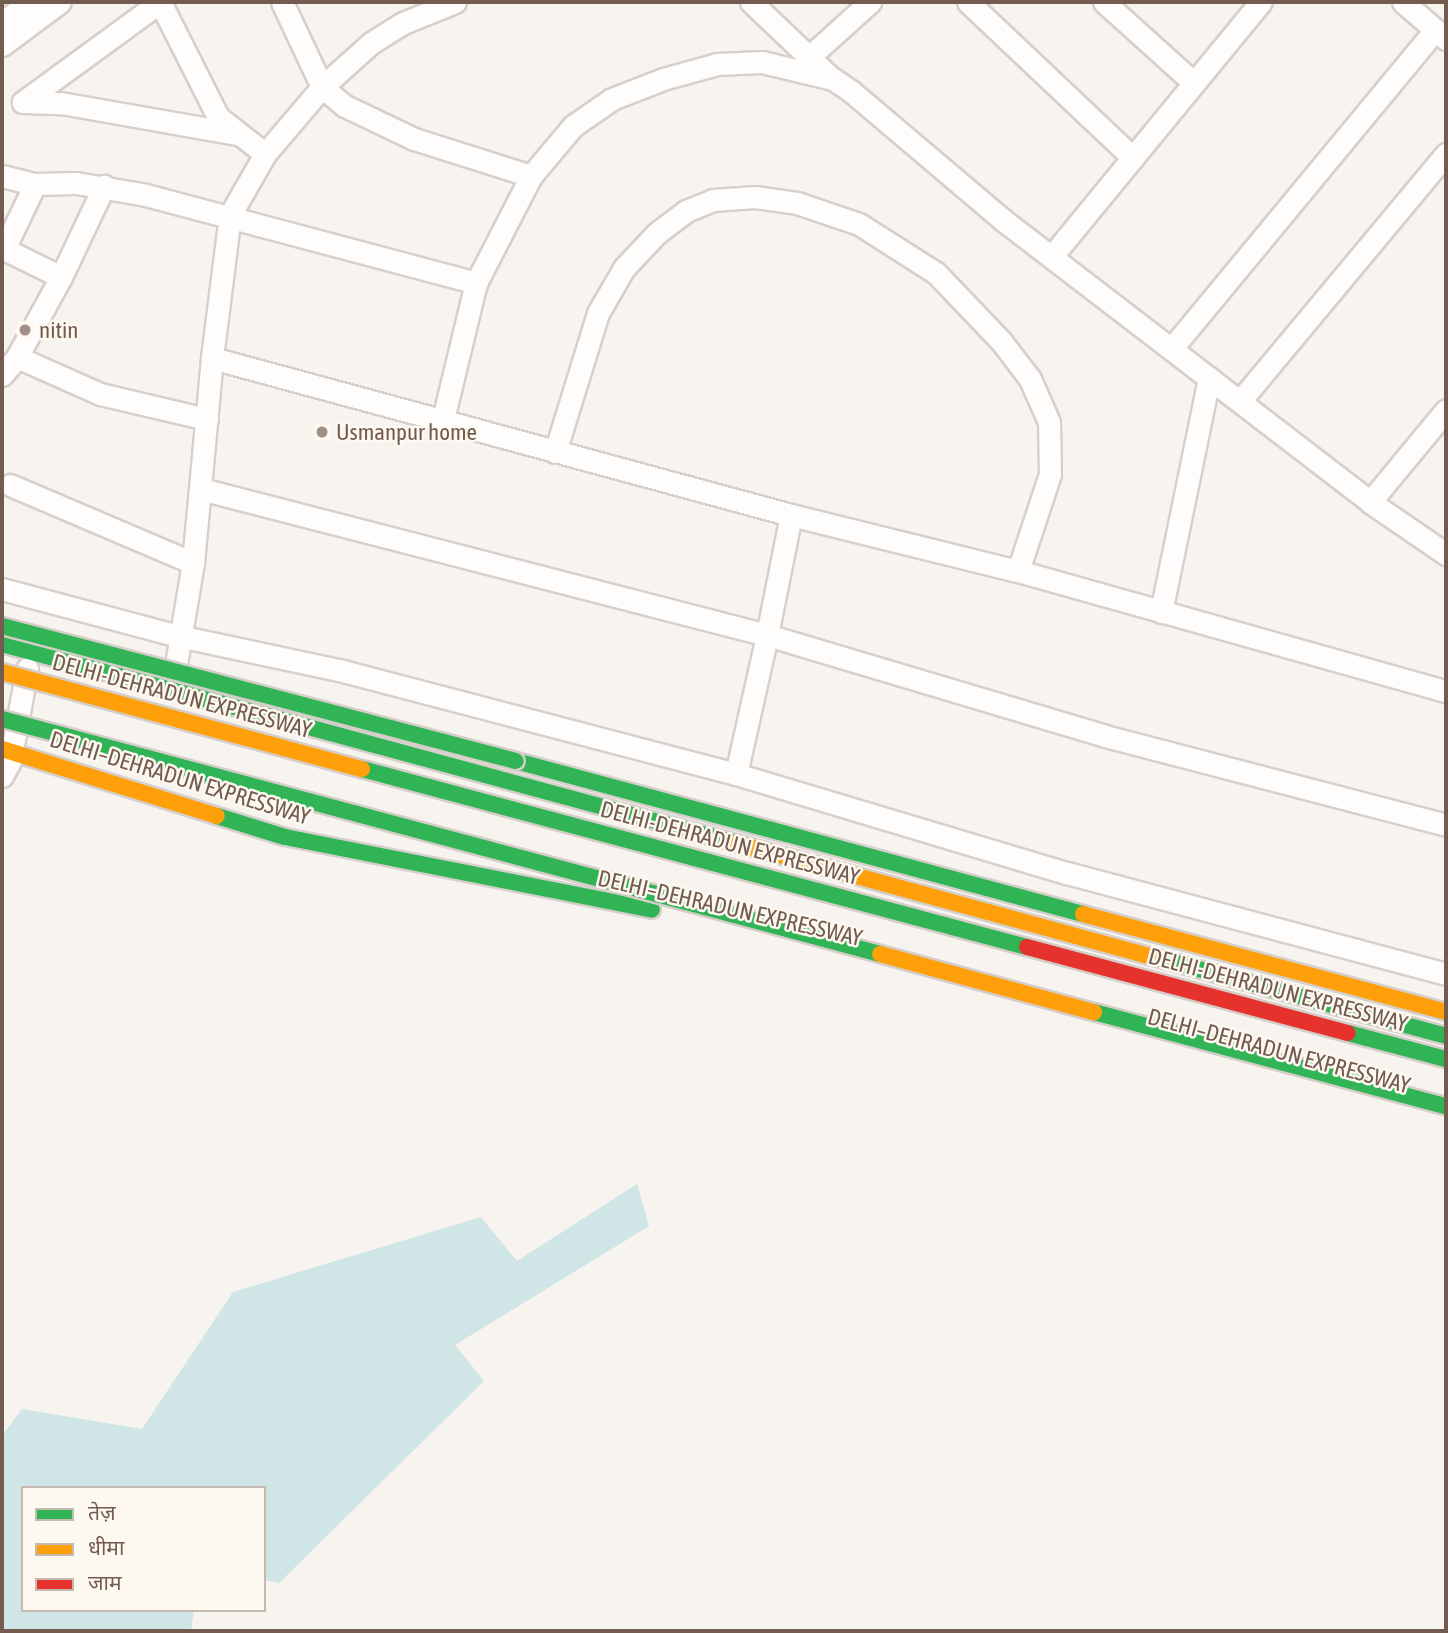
<!DOCTYPE html>
<meta charset="utf-8">
<style>
body{margin:0}
#map{position:relative;width:1448px;height:1633px;overflow:hidden;background:#f7f3ee;font-family:"Asap Condensed","Noto Sans Devanagari",sans-serif}
div>[style]{position:absolute}
.water>*{inset:0;background:#d0e5e6}
.roads{filter:drop-shadow(2px 0 #d6d0cc) drop-shadow(-2px 0 #d6d0cc) drop-shadow(0 2px #d6d0cc) drop-shadow(0 -2px #d6d0cc)}
.street>*{height:21px;margin:-10.5px;padding:0 10.5px;transform-origin:10.5px;border-radius:10.5px;background:#fefdfc}
.fast>*{height:16px;margin:-8px;padding:0 8px;transform-origin:8px;border-radius:8px;background:#30b455}
.slow>*{height:16px;margin:-8px;padding:0 8px;transform-origin:8px;border-radius:8px;background:#ff9f0a}
.bridges{filter:drop-shadow(2px 0 #d5cdc8) drop-shadow(-2px 0 #d5cdc8) drop-shadow(0 2px #d5cdc8) drop-shadow(0 -2px #d5cdc8)}
.fast-bridge>*{height:16px;margin:-8px;padding:0 8px;transform-origin:8px;border-radius:8px;background:#30b455}
.slow-bridge>*{height:16px;margin:-8px;padding:0 8px;transform-origin:8px;border-radius:8px;background:#ff9f0a}
.jam-bridge>*{height:16px;margin:-8px;padding:0 8px;transform-origin:8px;border-radius:8px;background:#e5322d}
.dots>*{width:19px;height:19px;translate:-50% -50%;box-sizing:border-box;border:4px solid #fdf8f0;border-radius:50%}
span{translate:-50% -50%;white-space:nowrap;text-align:center;line-height:1.15;-webkit-text-stroke:5px #fdf8f0;paint-order:stroke}
.poi-label{font-size:23px;color:#735b4f}
.left{translate:0 -50%;text-align:left}
.street-label{font-size:23px;color:#735b4f}
.frame{position:absolute;inset:0;border:4px solid #735b4f;pointer-events:none}
.legend{position:absolute;left:21px;top:1486px;width:245px;height:126px;box-sizing:border-box;background:#fdf8f0;border:2px solid #c6b9b0;margin:0;padding:9px 12px;list-style:none;font-size:21px;color:#735b4f}
.legend li{display:flex;align-items:center;gap:14px;height:35px}
.legend b{width:35px;border:2px solid #c6b9b0}
</style>
<div id="map">
<div class="water">
<i style="clip-path:polygon(637px 1184px,649px 1226px,455px 1345px,484px 1381px,279px 1583px,264px 1580px,264px 1488px,23px 1488px,23px 1610px,194px 1610px,191px 1631px,2px 1631px,2px 1436px,22px 1409px,142px 1429px,233px 1292px,481px 1217px,517px 1261px)"></i>
</div>
<div class="roads">
<div class="street">
<i style="left:160px;top:2px;width:170px;rotate:143.9deg"></i>
<i style="left:23px;top:102px;width:38px;rotate:2deg"></i>
<i style="left:61px;top:103px;width:178px;rotate:10deg"></i>
<i style="left:160px;top:2px;width:129px;rotate:63.2deg"></i>
<i style="left:218px;top:117px;width:60px;rotate:38.2deg"></i>
<i style="left:282px;top:2px;width:94px;rotate:64.8deg"></i>
<i style="left:322px;top:87px;width:30px;rotate:40deg"></i>
<i style="left:345px;top:106px;width:76px;rotate:25.6deg"></i>
<i style="left:414px;top:139px;width:123px;rotate:17.5deg"></i>
<i style="left:455px;top:2px;width:56px;rotate:158deg"></i>
<i style="left:403px;top:23px;width:38px;rotate:148deg"></i>
<i style="left:371px;top:43px;width:66px;rotate:138.1deg"></i>
<i style="left:322px;top:87px;width:88px;rotate:130.4deg"></i>
<i style="left:265px;top:154px;width:70px;rotate:119.8deg"></i>
<i style="left:230px;top:215px;width:144px;rotate:97.2deg"></i>
<i style="left:212px;top:358px;width:600px;rotate:15.17deg"></i>
<i style="left:791px;top:515px;width:234px;rotate:13.9deg"></i>
<i style="left:1018px;top:571px;width:445px;rotate:15.7deg"></i>
<i style="left:751px;top:2px;width:108px;rotate:43.5deg"></i>
<i style="left:968px;top:2px;width:227px;rotate:43.4deg"></i>
<i style="left:1104px;top:2px;width:121px;rotate:42deg"></i>
<i style="left:1403px;top:2px;width:57px;rotate:40.7deg"></i>
<i style="left:2px;top:22px;width:35px;rotate:-35deg"></i>
<i style="left:2px;top:45px;width:72px;rotate:-36.6deg"></i>
<i style="left:808px;top:58px;width:84px;rotate:-42.1deg"></i>
<i style="left:2px;top:176px;width:34px;rotate:14deg"></i>
<i style="left:35px;top:184px;width:41px;rotate:-1.4deg"></i>
<i style="left:76px;top:183px;width:71px;rotate:9.7deg"></i>
<i style="left:146px;top:195px;width:342px;rotate:14.9deg"></i>
<i style="left:2px;top:248px;width:66px;rotate:26.2deg"></i>
<i style="left:4px;top:249px;width:72px;rotate:-64.5deg"></i>
<i style="left:1052px;top:256px;width:329px;rotate:-50.6deg"></i>
<i style="left:1172px;top:348px;width:413px;rotate:-50.4deg"></i>
<i style="left:17px;top:357px;width:91px;rotate:24deg"></i>
<i style="left:100px;top:394px;width:110px;rotate:13.2deg"></i>
<i style="left:2px;top:375px;width:23px;rotate:-50deg"></i>
<i style="left:17px;top:357px;width:91px;rotate:-61.2deg"></i>
<i style="left:61px;top:277px;width:101px;rotate:-64.7deg"></i>
<i style="left:1240px;top:401px;width:322px;rotate:-50.2deg"></i>
<i style="left:443px;top:419px;width:140px;rotate:-76.4deg"></i>
<i style="left:476px;top:283px;width:120px;rotate:-62.8deg"></i>
<i style="left:531px;top:176px;width:65px;rotate:-50deg"></i>
<i style="left:573px;top:126px;width:47px;rotate:-34.7deg"></i>
<i style="left:612px;top:99px;width:55px;rotate:-21.4deg"></i>
<i style="left:663px;top:79px;width:56px;rotate:-15.5deg"></i>
<i style="left:717px;top:64px;width:45px;rotate:-2.5deg"></i>
<i style="left:762px;top:62px;width:73px;rotate:13.5deg"></i>
<i style="left:833px;top:79px;width:23px;rotate:34deg"></i>
<i style="left:852px;top:92px;width:198px;rotate:40.3deg"></i>
<i style="left:1003px;top:220px;width:463px;rotate:37.5deg"></i>
<i style="left:1370px;top:502px;width:92px;rotate:34.4deg"></i>
<i style="left:555px;top:452px;width:145px;rotate:-72.8deg"></i>
<i style="left:598px;top:313px;width:52px;rotate:-60deg"></i>
<i style="left:624px;top:268px;width:48px;rotate:-46.7deg"></i>
<i style="left:657px;top:233px;width:36px;rotate:-37deg"></i>
<i style="left:686px;top:211px;width:29px;rotate:-22deg"></i>
<i style="left:713px;top:200px;width:42px;rotate:-4.1deg"></i>
<i style="left:755px;top:197px;width:42px;rotate:8.1deg"></i>
<i style="left:797px;top:203px;width:65px;rotate:18.7deg"></i>
<i style="left:859px;top:224px;width:91px;rotate:32.5deg"></i>
<i style="left:936px;top:273px;width:94px;rotate:46.3deg"></i>
<i style="left:1001px;top:341px;width:48px;rotate:52.7deg"></i>
<i style="left:1030px;top:379px;width:47px;rotate:66.2deg"></i>
<i style="left:1049px;top:422px;width:52px;rotate:88.9deg"></i>
<i style="left:1050px;top:474px;width:102px;rotate:108.3deg"></i>
<i style="left:10px;top:485px;width:199px;rotate:23.1deg"></i>
<i style="left:201px;top:489px;width:585px;rotate:14.46deg"></i>
<i style="left:767px;top:635px;width:122px;rotate:-78.7deg"></i>
<i style="left:1370px;top:502px;width:119px;rotate:-50.4deg"></i>
<i style="left:2px;top:589px;width:187px;rotate:14.9deg"></i>
<i style="left:183px;top:637px;width:164px;rotate:12deg"></i>
<i style="left:343px;top:671px;width:406px;rotate:14.7deg"></i>
<i style="left:736px;top:774px;width:345px;rotate:16.7deg"></i>
<i style="left:1067px;top:873px;width:392px;rotate:14.9deg"></i>
<i style="left:1161px;top:612px;width:239px;rotate:-78.4deg"></i>
<i style="left:173px;top:682px;width:121px;rotate:-80.5deg"></i>
<i style="left:193px;top:563px;width:206px;rotate:-84.7deg"></i>
<i style="left:736px;top:774px;width:142px;rotate:-77.4deg"></i>
<i style="left:767px;top:635px;width:353px;rotate:16.6deg"></i>
<i style="left:1105px;top:736px;width:352px;rotate:14.6deg"></i>
<i style="left:2px;top:776px;width:17px;rotate:-62deg"></i>
<i style="left:10px;top:761px;width:94px;rotate:-79.5deg"></i>
</div>
<div class="fast">
<i style="left:2px;top:644px;width:760px;rotate:15.17deg"></i>
<i style="left:516px;top:761px;width:587px;rotate:15.1deg"></i>
<i style="left:217px;top:816px;width:71px;rotate:17.2deg"></i>
<i style="left:285px;top:837px;width:374px;rotate:11.2deg"></i>
<i style="left:1150px;top:956px;width:307px;rotate:15.1deg"></i>
</div>
<div class="slow">
<i style="left:2px;top:749px;width:225px;rotate:17.3deg"></i>
<i style="left:736px;top:843px;width:429px;rotate:15.3deg"></i>
<i style="left:1083px;top:914px;width:376px;rotate:15.1deg"></i>
</div>
</div>
<div class="bridges">
<div class="fast-bridge">
<i style="left:2px;top:626px;width:531px;rotate:14.72deg"></i>
<i style="left:2px;top:719px;width:909px;rotate:14.98deg"></i>
<i style="left:362px;top:769px;width:688px;rotate:14.99deg"></i>
<i style="left:1094px;top:1012px;width:364px;rotate:15deg"></i>
<i style="left:1348px;top:1033px;width:101px;rotate:14.9deg"></i>
</div>
<div class="slow-bridge">
<i style="left:2px;top:672px;width:373px;rotate:15.1deg"></i>
<i style="left:880px;top:954px;width:222px;rotate:15.2deg"></i>
</div>
<div class="jam-bridge">
<i style="left:1027px;top:947px;width:332px;rotate:15deg"></i>
</div>
</div>
<div class="dots">
<i style="left:25px;top:330px;background:#a19087"></i>
<i style="left:322px;top:432px;background:#a19087"></i>
</div>
<div class="poi-label">
<span class="left" style="left:39px;top:330px">nitin</span>
<span class="left" style="left:336px;top:432px">Usmanpur home</span>
</div>
<div class="street-label">
<span style="left:182px;top:696px;rotate:15deg">DELHI-DEHRADUN EXPRESSWAY</span>
<span style="left:180px;top:778px;rotate:17deg">DELHI–DEHRADUN EXPRESSWAY</span>
<span style="left:730px;top:843px;rotate:15deg">DELHI-DEHRADUN EXPRESSWAY</span>
<span style="left:730px;top:908px;rotate:13deg">DELHI–DEHRADUN EXPRESSWAY</span>
<span style="left:1278px;top:990px;rotate:15deg">DELHI-DEHRADUN EXPRESSWAY</span>
<span style="left:1279px;top:1051px;rotate:15deg">DELHI–DEHRADUN EXPRESSWAY</span>
</div>
<div class="frame"></div>
<ul class="legend">
<li><b style="height:9px;background:#30b455"></b>तेज़</li>
<li><b style="height:9px;background:#ff9f0a"></b>धीमा</li>
<li><b style="height:9px;background:#e5322d"></b>जाम</li>
</ul>
</div>
